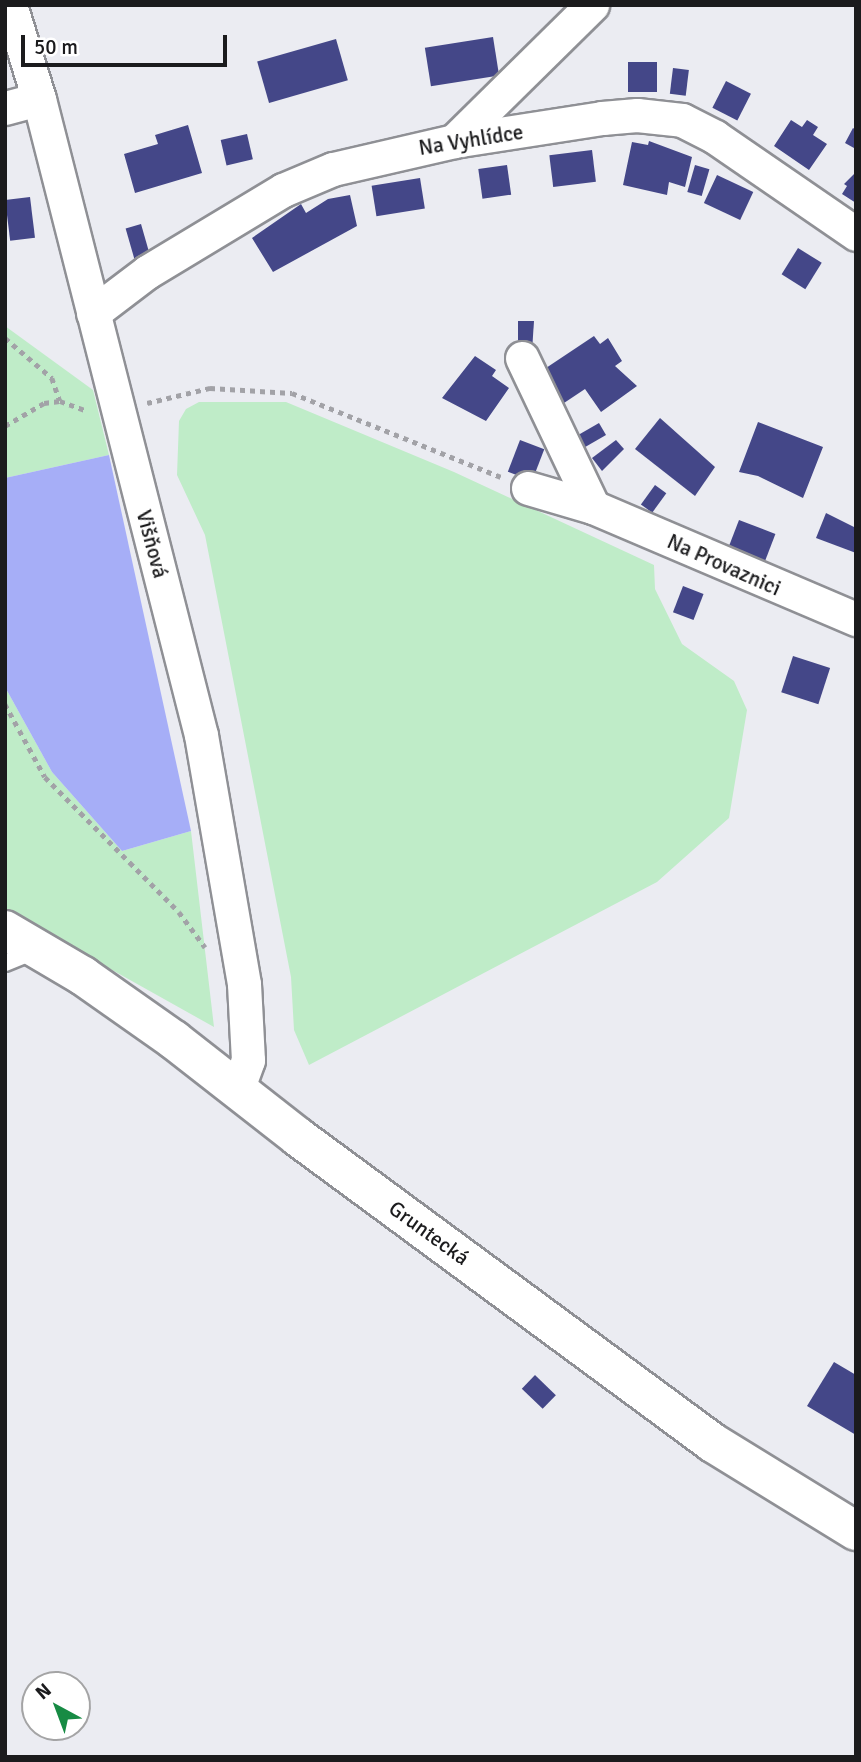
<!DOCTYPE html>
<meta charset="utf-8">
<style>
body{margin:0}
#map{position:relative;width:861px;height:1762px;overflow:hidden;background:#ebecf2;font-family:Signika,sans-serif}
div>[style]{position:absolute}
.green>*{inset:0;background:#bfecc8}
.water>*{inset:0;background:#a6aef7}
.building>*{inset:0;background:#444788;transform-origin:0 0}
.path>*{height:4.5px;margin-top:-2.25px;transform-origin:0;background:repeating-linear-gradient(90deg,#a2a2a7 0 5px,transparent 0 10px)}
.roads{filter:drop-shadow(2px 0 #8f9095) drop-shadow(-2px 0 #8f9095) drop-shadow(0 2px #8f9095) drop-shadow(0 -2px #8f9095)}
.service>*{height:16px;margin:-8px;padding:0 8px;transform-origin:8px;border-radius:8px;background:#fff}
.minor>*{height:33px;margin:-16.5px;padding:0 16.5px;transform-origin:16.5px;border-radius:16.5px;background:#fff}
.tertiary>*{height:38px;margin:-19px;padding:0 19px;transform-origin:19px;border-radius:19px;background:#fff}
span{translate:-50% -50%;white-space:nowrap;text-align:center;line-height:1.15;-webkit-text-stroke:7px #fff;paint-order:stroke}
.street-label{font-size:21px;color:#1b1b1d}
.frame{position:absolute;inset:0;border:7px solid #1b1b1d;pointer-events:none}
.north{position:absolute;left:21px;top:1671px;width:70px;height:70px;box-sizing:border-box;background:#fff;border:2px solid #a4a4a5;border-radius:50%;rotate:319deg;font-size:19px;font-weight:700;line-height:28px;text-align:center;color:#1b1b1d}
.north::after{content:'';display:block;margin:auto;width:24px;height:32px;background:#178b44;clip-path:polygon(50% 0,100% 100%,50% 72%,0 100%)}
.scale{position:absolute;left:21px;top:35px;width:206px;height:32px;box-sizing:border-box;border:4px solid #1b1b1d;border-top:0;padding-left:9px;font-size:21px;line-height:24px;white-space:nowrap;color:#1b1b1d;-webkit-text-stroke:5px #fff;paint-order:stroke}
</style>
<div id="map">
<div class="green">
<i style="clip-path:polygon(5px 326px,93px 390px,109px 455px,5px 478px)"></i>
<i style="clip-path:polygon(199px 402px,286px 402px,454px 472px,654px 565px,655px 589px,682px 644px,734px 681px,747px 710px,729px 818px,657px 882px,309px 1065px,294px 1030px,291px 977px,205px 535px,177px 475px,179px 421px,186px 409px)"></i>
<i style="clip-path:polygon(5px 687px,52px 772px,122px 851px,191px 831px,214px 1027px,5px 910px)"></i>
</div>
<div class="water">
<i style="clip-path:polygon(109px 455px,191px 831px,122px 851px,52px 772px,5px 687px,5px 478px)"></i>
</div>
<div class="building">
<i style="left:493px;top:37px;width:39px;height:69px;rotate:81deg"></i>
<i style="left:336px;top:39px;width:43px;height:82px;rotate:74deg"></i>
<i style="left:628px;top:62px;width:29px;height:30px"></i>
<i style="left:673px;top:68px;width:16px;height:26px;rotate:7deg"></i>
<i style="left:726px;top:81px;width:28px;height:30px;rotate:27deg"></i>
<i style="clip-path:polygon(791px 120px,802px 127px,807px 120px,818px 127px,813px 135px,827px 144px,809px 170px,774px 146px)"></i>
<i style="clip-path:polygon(188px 125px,202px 173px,135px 193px,124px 154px,158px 144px,155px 135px)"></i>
<i style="clip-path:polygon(853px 128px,856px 130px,854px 148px,845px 143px)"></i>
<i style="left:247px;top:134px;width:26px;height:27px;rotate:77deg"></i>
<i style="clip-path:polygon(649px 141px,692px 157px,685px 187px,669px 182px,667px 195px,623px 185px,632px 142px,648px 145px)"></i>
<i style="left:592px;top:150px;width:32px;height:43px;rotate:83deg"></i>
<i style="left:507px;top:165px;width:30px;height:29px;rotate:82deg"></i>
<i style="left:695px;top:165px;width:15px;height:28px;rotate:16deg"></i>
<i style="clip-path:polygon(856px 172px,856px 203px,842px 194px,847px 186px,844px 184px)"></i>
<i style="left:717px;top:175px;width:40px;height:31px;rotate:25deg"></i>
<i style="left:420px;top:178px;width:31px;height:49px;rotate:81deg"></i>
<i style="clip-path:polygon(350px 195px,357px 226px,273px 272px,252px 238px,301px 204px,306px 213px,328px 199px)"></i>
<i style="left:30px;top:197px;width:41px;height:25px;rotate:83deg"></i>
<i style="left:141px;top:224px;width:32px;height:16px;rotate:74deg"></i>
<i style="left:798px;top:248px;width:28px;height:31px;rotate:32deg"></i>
<i style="clip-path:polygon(518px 321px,534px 321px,532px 351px,518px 350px)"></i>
<i style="clip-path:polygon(594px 336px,600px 344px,608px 338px,622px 361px,615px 366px,637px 386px,601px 412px,585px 389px,558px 407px,540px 372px)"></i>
<i style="clip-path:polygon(475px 356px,496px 370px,492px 376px,509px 388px,486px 421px,442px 398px)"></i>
<i style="clip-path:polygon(660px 418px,715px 467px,695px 496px,635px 449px)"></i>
<i style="clip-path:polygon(758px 422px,823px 447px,803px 498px,758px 476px,739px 472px)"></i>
<i style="left:599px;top:423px;width:14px;height:26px;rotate:60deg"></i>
<i style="left:520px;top:440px;width:26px;height:34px;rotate:21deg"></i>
<i style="clip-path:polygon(616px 440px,624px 449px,602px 471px,592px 458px)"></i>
<i style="left:655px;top:485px;width:14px;height:24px;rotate:36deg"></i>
<i style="clip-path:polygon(826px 513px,856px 528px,856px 553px,816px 538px)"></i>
<i style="left:739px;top:520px;width:39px;height:30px;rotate:21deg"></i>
<i style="left:683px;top:586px;width:22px;height:28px;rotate:21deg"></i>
<i style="left:793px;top:656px;width:39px;height:38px;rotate:18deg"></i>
<i style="clip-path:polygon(834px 1362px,856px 1375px,856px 1435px,807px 1406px)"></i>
<i style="left:535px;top:1375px;width:29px;height:19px;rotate:44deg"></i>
</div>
<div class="path">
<i style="left:5px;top:338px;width:62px;rotate:40.4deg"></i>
<i style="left:52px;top:378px;width:24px;rotate:71deg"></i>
<i style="left:147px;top:403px;width:65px;rotate:-13.4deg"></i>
<i style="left:210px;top:388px;width:82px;rotate:3.5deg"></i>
<i style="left:292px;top:393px;width:225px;rotate:21.9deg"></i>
<i style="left:5px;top:426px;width:45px;rotate:-30.5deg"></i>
<i style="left:44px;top:403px;width:16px;rotate:-7deg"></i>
<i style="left:60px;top:401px;width:29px;rotate:20deg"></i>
<i style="left:5px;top:704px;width:83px;rotate:61.3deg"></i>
<i style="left:45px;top:777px;width:190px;rotate:45.2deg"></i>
<i style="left:179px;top:912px;width:44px;rotate:53.4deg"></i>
</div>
<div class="roads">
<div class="service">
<i style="left:5px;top:963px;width:31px;rotate:-22deg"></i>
</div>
<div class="minor">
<i style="left:10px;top:5px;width:98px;rotate:72.9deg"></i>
<i style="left:39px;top:99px;width:656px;rotate:75.71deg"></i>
<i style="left:201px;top:735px;width:253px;rotate:80.2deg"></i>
<i style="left:244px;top:984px;width:76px;rotate:87deg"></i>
<i style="left:248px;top:1060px;width:32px;rotate:110deg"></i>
<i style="left:5px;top:108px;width:35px;rotate:-15deg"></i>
<i style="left:454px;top:141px;width:194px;rotate:-44.6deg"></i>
<i style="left:93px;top:313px;width:68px;rotate:-37.2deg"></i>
<i style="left:147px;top:272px;width:159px;rotate:-31.1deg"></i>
<i style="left:283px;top:190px;width:54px;rotate:-22.8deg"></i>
<i style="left:333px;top:169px;width:124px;rotate:-13deg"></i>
<i style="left:454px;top:141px;width:150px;rotate:-8.8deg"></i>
<i style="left:602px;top:118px;width:35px;rotate:-5deg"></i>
<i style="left:637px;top:115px;width:45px;rotate:6.3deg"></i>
<i style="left:682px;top:120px;width:37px;rotate:27deg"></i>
<i style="left:715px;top:137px;width:171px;rotate:34.5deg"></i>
<i style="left:522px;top:358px;width:165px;rotate:64.5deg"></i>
<i style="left:528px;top:488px;width:68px;rotate:16.3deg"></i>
<i style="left:593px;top:507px;width:286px;rotate:23.1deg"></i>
</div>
<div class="tertiary">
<i style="left:5px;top:930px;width:91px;rotate:30.5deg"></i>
<i style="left:83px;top:976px;width:111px;rotate:35.1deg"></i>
<i style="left:174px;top:1040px;width:157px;rotate:38deg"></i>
<i style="left:298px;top:1137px;width:516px;rotate:36.4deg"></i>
<i style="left:713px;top:1443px;width:168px;rotate:31.6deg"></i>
</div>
</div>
<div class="street-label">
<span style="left:471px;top:140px;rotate:-9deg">Na Vyhlídce</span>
<span style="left:152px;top:544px;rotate:75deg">Višňová</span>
<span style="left:724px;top:565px;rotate:24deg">Na Provaznici</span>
<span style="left:429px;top:1233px;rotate:36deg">Gruntecká</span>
</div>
<div class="frame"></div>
<div class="north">N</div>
<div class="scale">50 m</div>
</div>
